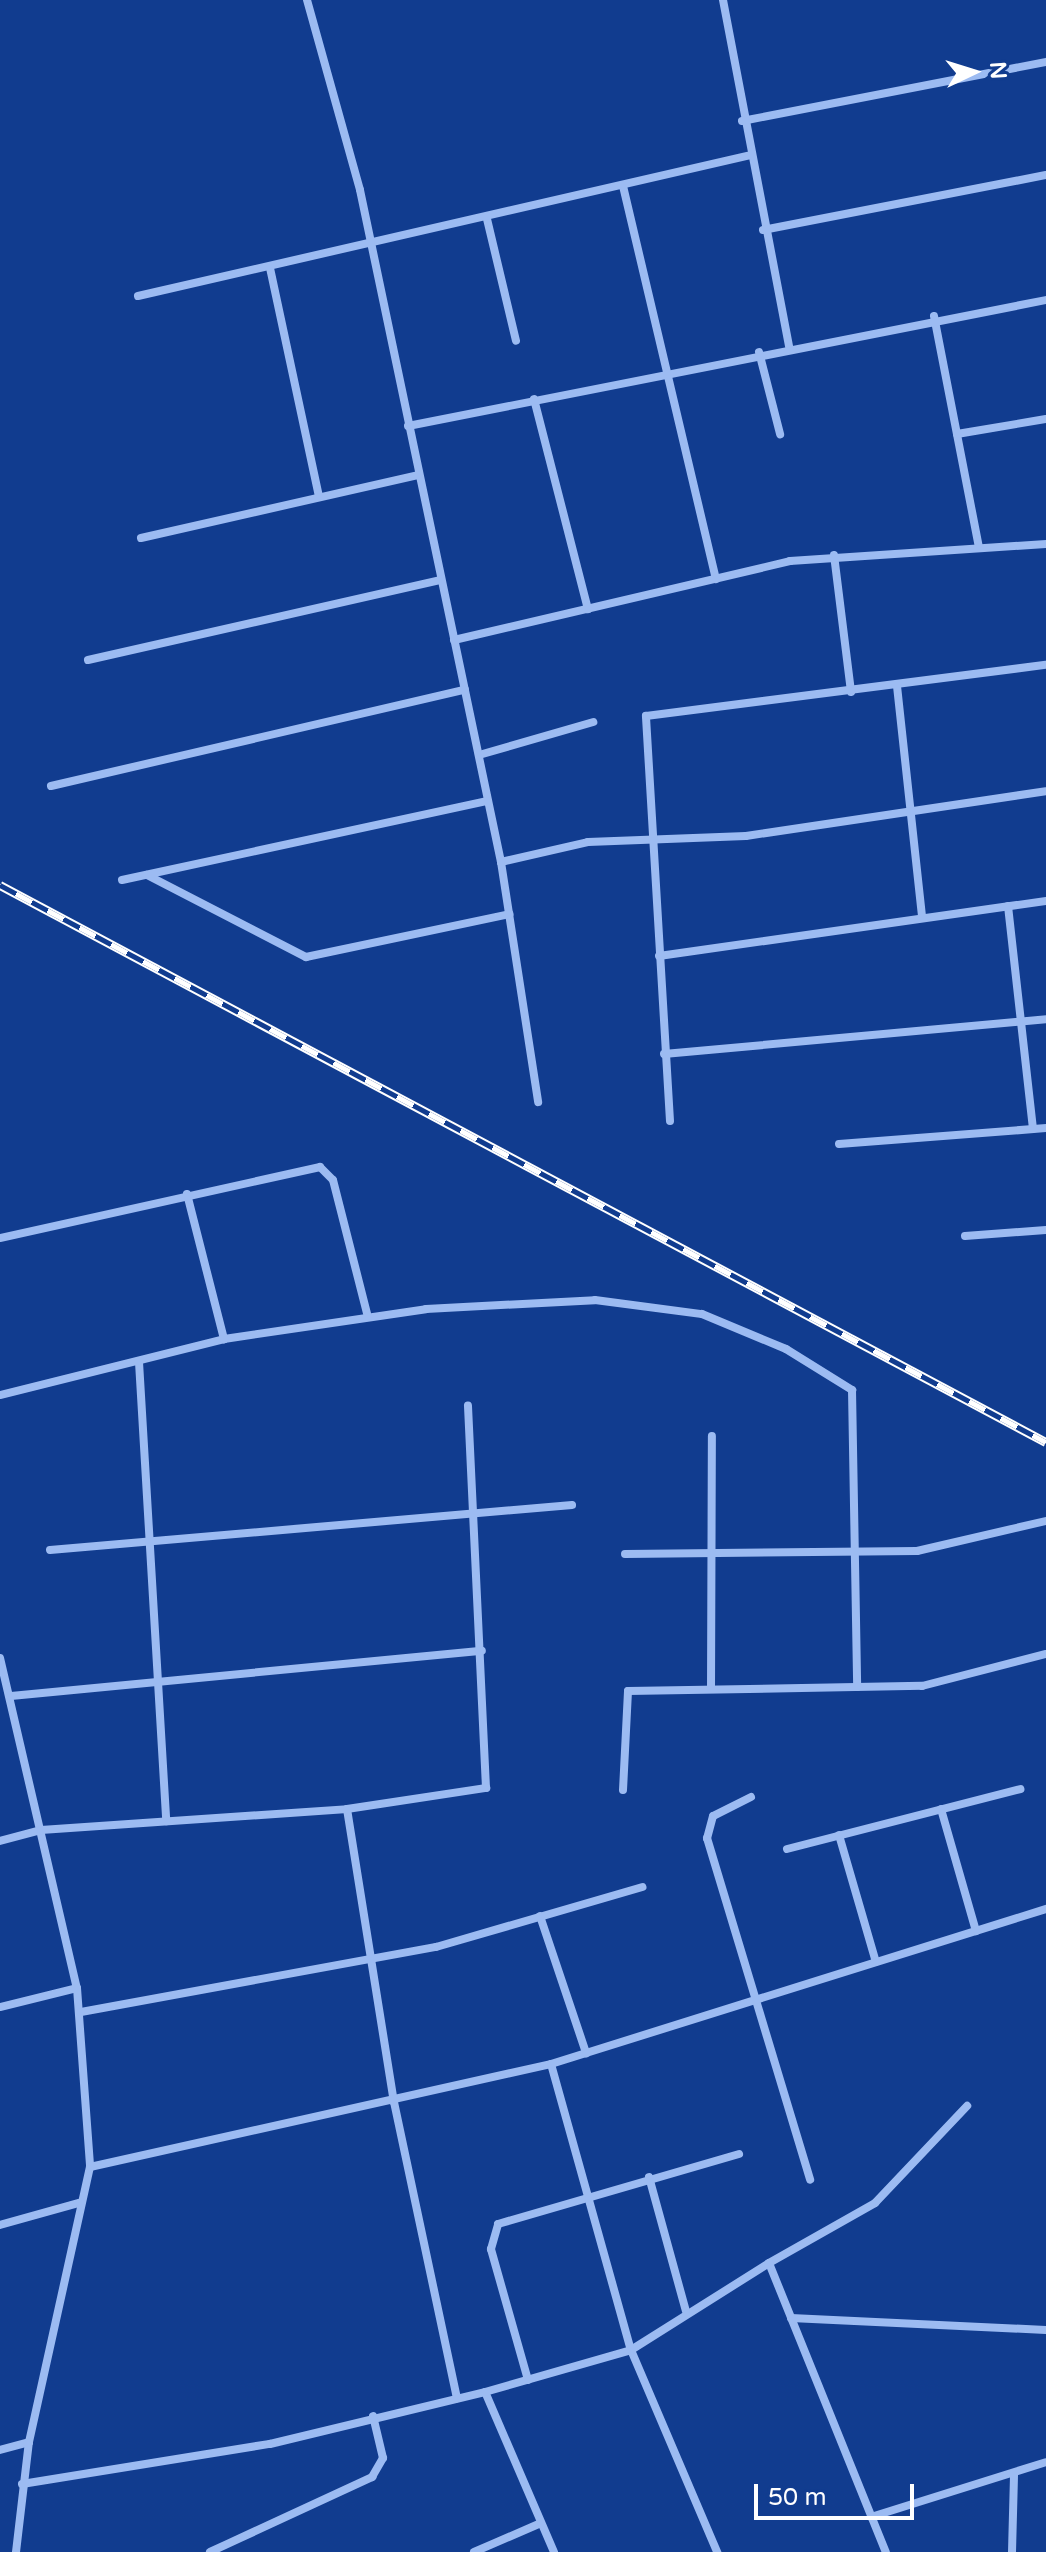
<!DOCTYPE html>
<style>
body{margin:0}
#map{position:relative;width:1046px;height:2552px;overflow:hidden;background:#113c8f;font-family:"Varela Round",sans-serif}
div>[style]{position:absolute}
.street>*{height:8px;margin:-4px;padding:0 4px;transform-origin:4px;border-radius:4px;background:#9cbbf2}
.rail>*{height:9px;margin-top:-4.5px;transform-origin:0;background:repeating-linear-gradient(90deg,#113c8f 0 18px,#fff 0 36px);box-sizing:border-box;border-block:2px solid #fff}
span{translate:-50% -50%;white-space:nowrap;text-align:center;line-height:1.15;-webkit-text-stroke:7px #113c8f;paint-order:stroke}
.north{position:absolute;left:934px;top:32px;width:80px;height:80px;-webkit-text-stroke:6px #113c8f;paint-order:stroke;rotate:86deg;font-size:22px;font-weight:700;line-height:32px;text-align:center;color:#fff}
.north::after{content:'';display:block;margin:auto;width:28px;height:36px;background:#fff;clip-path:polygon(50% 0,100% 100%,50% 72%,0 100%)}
.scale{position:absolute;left:754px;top:2484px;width:160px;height:36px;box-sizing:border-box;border:4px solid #fff;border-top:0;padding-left:10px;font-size:24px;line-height:28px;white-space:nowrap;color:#fff;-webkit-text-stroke:6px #113c8f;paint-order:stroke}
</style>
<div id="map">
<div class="street">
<i style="left:307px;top:0;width:197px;rotate:74.4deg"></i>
<i style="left:360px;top:190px;width:687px;rotate:78.15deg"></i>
<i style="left:501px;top:862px;width:243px;rotate:81.2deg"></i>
<i style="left:723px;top:0;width:353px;rotate:79.2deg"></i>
<i style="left:742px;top:121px;width:310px;rotate:-11deg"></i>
<i style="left:623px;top:186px;width:404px;rotate:76.7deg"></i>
<i style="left:487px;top:219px;width:125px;rotate:76.6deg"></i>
<i style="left:763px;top:230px;width:288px;rotate:-11deg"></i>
<i style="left:270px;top:268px;width:234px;rotate:77.9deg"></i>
<i style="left:138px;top:296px;width:625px;rotate:-12.95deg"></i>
<i style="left:934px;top:316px;width:236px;rotate:79deg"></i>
<i style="left:759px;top:352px;width:85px;rotate:75.6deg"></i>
<i style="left:534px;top:399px;width:217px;rotate:75.6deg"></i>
<i style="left:408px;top:426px;width:650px;rotate:-11.17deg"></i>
<i style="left:957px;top:434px;width:90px;rotate:-9.6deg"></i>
<i style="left:141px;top:538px;width:285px;rotate:-12.8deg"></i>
<i style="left:834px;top:555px;width:138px;rotate:82.9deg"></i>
<i style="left:454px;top:640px;width:345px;rotate:-13.2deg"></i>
<i style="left:790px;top:561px;width:257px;rotate:-3.8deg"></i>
<i style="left:88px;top:660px;width:362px;rotate:-12.8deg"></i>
<i style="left:897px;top:686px;width:230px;rotate:83.8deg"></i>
<i style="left:479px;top:755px;width:119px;rotate:-16.1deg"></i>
<i style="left:51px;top:786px;width:425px;rotate:-13.1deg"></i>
<i style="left:501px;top:862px;width:89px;rotate:-12.9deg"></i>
<i style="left:588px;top:842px;width:158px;rotate:-2.2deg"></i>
<i style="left:746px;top:836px;width:303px;rotate:-8.5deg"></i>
<i style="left:147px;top:875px;width:179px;rotate:27.3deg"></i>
<i style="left:306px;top:957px;width:208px;rotate:-11.9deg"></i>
<i style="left:122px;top:880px;width:374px;rotate:-12.2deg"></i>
<i style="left:1008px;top:906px;width:224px;rotate:83.6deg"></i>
<i style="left:659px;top:956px;width:391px;rotate:-8.1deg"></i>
<i style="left:664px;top:1054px;width:384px;rotate:-5.2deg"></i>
<i style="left:670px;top:1121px;width:406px;rotate:-93.4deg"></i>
<i style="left:646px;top:716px;width:403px;rotate:-7.3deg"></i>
<i style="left:839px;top:1144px;width:208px;rotate:-4.4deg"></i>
<i style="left:187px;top:1194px;width:150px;rotate:75.7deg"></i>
<i style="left:965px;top:1236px;width:81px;rotate:-4.2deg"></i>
<i style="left:0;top:1238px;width:328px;rotate:-12.5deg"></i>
<i style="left:320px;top:1167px;width:18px;rotate:45deg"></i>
<i style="left:333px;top:1180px;width:141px;rotate:75.7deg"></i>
<i style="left:139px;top:1362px;width:460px;rotate:86.6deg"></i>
<i style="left:0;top:1395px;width:231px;rotate:-14deg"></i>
<i style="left:224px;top:1339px;width:204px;rotate:-8.4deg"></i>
<i style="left:426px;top:1309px;width:169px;rotate:-3deg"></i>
<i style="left:595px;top:1300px;width:108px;rotate:7.5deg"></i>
<i style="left:702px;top:1314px;width:91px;rotate:22.6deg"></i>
<i style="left:786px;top:1349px;width:78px;rotate:31.8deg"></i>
<i style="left:852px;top:1390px;width:297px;rotate:89deg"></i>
<i style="left:50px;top:1550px;width:524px;rotate:-4.93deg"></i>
<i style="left:625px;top:1554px;width:292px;rotate:-0.6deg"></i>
<i style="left:917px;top:1551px;width:132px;rotate:-13.1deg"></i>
<i style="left:0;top:1658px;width:339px;rotate:76.9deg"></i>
<i style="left:77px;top:1988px;width:179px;rotate:85.8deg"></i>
<i style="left:711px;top:1689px;width:253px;rotate:-89.8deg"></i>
<i style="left:11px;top:1696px;width:473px;rotate:-5.5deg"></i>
<i style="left:623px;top:1790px;width:99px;rotate:-87.1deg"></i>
<i style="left:628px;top:1691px;width:294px;rotate:-1deg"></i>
<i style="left:922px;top:1686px;width:128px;rotate:-14.5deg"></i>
<i style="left:751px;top:1797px;width:42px;rotate:153.4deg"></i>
<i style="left:713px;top:1816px;width:23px;rotate:105deg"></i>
<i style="left:707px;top:1838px;width:357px;rotate:73.2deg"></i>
<i style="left:347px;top:1809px;width:297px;rotate:80.9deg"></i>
<i style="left:394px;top:2102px;width:303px;rotate:78deg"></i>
<i style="left:941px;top:1809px;width:127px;rotate:74deg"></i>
<i style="left:839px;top:1835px;width:132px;rotate:73.8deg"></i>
<i style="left:0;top:1841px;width:42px;rotate:-15deg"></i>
<i style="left:41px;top:1830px;width:307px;rotate:-3.9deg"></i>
<i style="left:347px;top:1809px;width:141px;rotate:-8.6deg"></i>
<i style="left:486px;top:1788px;width:383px;rotate:-92.7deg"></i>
<i style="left:787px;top:1849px;width:241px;rotate:-14.4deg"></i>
<i style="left:540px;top:1916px;width:145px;rotate:71.4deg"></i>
<i style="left:0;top:2007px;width:79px;rotate:-13.9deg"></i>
<i style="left:81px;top:2012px;width:361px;rotate:-10.4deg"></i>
<i style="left:436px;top:1947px;width:215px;rotate:-16.2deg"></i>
<i style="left:551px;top:2064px;width:297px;rotate:74.4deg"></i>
<i style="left:631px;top:2350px;width:220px;rotate:66.9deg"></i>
<i style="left:649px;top:2177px;width:139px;rotate:74.6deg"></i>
<i style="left:0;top:2225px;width:82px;rotate:-15.6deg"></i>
<i style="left:769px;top:2263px;width:122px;rotate:-29.5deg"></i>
<i style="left:875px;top:2203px;width:134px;rotate:-46.5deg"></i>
<i style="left:791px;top:2318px;width:255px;rotate:2.7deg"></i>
<i style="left:528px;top:2380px;width:136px;rotate:-105.8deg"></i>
<i style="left:491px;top:2249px;width:26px;rotate:-74deg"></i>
<i style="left:498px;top:2224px;width:251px;rotate:-16.2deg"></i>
<i style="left:0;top:2450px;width:30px;rotate:-15deg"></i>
<i style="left:22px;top:2484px;width:251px;rotate:-9.2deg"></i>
<i style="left:270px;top:2444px;width:221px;rotate:-13.6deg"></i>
<i style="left:871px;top:2517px;width:183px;rotate:-17.4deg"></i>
<i style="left:16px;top:2552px;width:111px;rotate:-83.3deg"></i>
<i style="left:29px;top:2442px;width:282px;rotate:-77.5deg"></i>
<i style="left:90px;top:2167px;width:472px;rotate:-12.6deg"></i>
<i style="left:551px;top:2064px;width:519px;rotate:-17.39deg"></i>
<i style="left:210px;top:2552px;width:179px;rotate:-24.8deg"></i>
<i style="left:372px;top:2477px;width:22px;rotate:-60deg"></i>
<i style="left:383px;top:2458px;width:43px;rotate:-103.4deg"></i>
<i style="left:474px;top:2552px;width:73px;rotate:-23.4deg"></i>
<i style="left:554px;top:2552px;width:174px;rotate:-113.3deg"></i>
<i style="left:485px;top:2392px;width:152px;rotate:-16deg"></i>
<i style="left:631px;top:2350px;width:163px;rotate:-32.2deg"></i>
<i style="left:769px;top:2263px;width:312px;rotate:68deg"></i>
<i style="left:1012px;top:2552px;width:78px;rotate:-88.5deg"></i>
</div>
<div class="rail">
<i style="left:0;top:885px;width:1185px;rotate:28.04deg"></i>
</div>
<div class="north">N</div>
<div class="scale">50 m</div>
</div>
